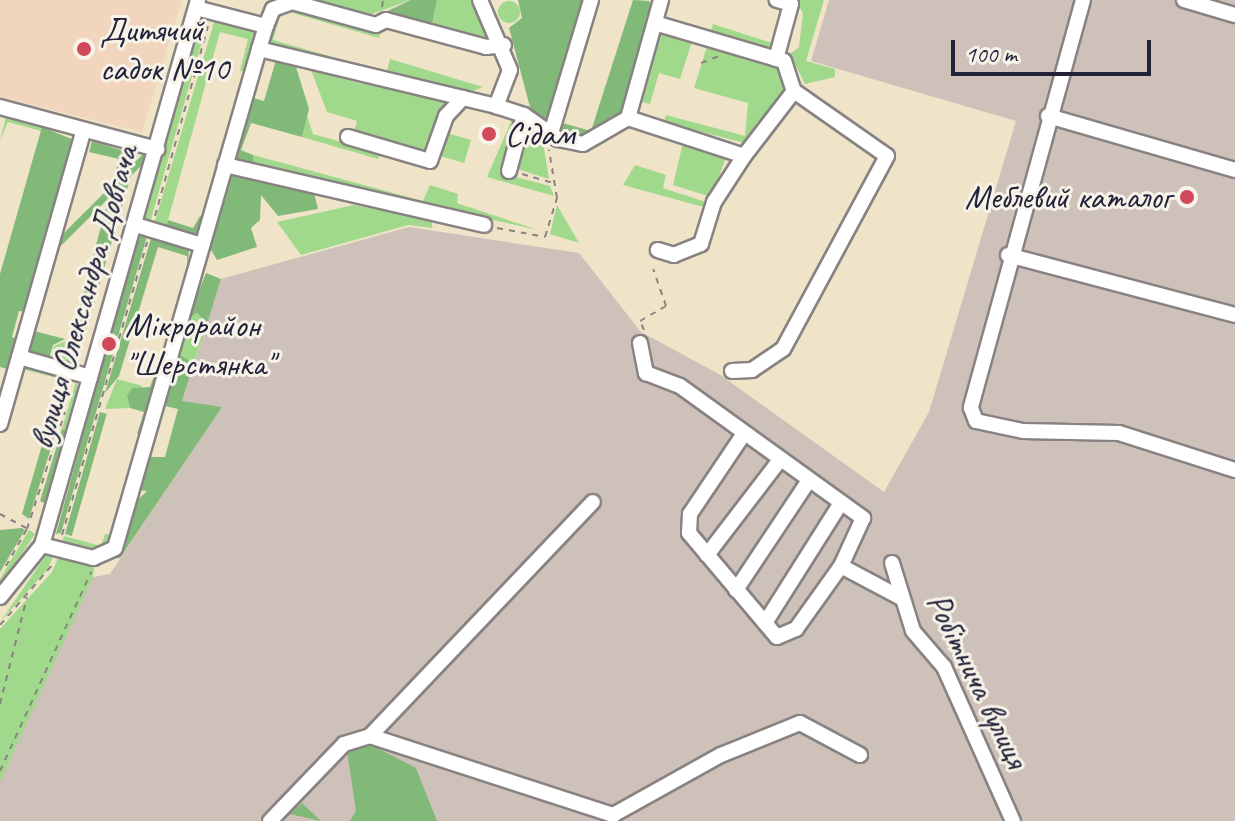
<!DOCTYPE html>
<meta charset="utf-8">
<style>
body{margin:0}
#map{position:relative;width:1235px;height:821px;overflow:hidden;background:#efe4c8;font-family:Caveat,sans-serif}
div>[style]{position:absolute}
.built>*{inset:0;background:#f1d5bd}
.industrial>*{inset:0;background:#cec1ba}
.green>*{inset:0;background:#a0d98c;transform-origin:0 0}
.round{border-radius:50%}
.forest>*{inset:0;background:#80b978;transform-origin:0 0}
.path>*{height:2px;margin-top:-1px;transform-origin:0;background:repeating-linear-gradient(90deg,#888382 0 6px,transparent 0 12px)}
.roads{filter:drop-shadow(2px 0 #888382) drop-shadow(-2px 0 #888382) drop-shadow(0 2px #888382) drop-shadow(0 -2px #888382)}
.minor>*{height:14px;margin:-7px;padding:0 7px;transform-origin:7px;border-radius:7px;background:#fff}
.dots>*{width:22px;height:22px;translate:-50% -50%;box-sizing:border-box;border:4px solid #f7f3e8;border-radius:50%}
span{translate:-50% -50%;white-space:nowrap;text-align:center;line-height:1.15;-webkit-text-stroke:6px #f7f3e8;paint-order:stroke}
.poi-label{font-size:34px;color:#22223b}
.left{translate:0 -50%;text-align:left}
.right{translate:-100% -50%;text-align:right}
.street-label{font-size:34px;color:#22223b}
.scale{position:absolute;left:951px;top:40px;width:200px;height:36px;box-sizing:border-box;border:4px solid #22223b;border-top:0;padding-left:10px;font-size:24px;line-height:28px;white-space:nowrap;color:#22223b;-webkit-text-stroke:6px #f7f3e8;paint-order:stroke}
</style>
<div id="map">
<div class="built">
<i style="clip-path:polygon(0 0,182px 0,142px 132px,0 97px)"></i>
</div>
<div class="industrial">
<i style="clip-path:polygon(829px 0,1235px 0,1235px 821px,0 821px,0 687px,93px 577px,110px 574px,221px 408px,182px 401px,221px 279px,409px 227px,579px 253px,641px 332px,719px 374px,884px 492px,929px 412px,1016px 121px,811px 61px)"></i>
</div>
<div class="green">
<i style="clip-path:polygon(299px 0,411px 0,360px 18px)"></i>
<i style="clip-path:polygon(437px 0,475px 0,494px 42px,432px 24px)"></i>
<i style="clip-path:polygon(795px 0,824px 0,806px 61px,835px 69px,835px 77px,805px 84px,790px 54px,799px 47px,803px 13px)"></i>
<i class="round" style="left:498px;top:1px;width:22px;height:22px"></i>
<i style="clip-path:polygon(282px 3px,381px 29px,379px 38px,282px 10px,273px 40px,378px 70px,360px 78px,262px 48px)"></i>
<i style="left:209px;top:17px;width:217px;height:11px;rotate:106deg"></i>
<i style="clip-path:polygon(215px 19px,258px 33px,250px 72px,240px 71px,248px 39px,220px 32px,165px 231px,153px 228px)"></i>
<i style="clip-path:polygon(713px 24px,772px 43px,770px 51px,710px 34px)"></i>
<i style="clip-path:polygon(659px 28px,693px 38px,680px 79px,659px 73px,650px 104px,639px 101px)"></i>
<i style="clip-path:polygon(708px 43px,779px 64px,788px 79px,786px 96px,757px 123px,748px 144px,664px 122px,666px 115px,745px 136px,748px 103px,694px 88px)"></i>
<i style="clip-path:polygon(390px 59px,483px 87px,465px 94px,387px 70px)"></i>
<i style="clip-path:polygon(311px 70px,362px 84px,391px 80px,458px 97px,428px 158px,353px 135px,357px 121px,327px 112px)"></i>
<i style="clip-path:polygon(307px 116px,313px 134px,380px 153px,378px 159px,302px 137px)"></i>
<i style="clip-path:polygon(6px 117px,42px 127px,41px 131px,8px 122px,0 140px)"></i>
<i style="clip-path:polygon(512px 119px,518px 121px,504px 174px,550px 186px,554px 196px,487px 177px)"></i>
<i style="clip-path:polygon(529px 126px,541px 130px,549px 179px,514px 168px)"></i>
<i style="left:443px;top:132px;width:29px;height:24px;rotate:16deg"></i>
<i style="clip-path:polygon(683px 143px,727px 155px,711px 197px,673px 185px)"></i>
<i style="clip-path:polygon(253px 155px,423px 201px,430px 185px,458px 194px,457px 203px,538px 230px,253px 167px)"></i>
<i style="clip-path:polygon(635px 165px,666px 175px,663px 188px,709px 203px,707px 208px,623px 185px)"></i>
<i style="clip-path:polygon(354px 205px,432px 220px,432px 228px,408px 225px,301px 255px,277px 222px)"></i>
<i style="clip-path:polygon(557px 205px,579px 243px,550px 234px)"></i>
<i style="clip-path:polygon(197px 313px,207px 324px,194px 363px,178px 354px,188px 318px)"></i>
<i style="clip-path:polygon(68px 340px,69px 349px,82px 347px,76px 366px,51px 360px,54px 346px)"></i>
<i style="clip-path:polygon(20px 362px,72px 378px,58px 425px,49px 421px,61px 379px,22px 369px)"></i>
<i style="clip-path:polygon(117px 379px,143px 386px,127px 396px,130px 408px,105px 409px)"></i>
<i style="clip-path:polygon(76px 381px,80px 394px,69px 432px,62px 429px)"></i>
<i style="clip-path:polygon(29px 530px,35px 534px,0 587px,0 579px)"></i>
<i style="clip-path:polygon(105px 534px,115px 534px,112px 545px,96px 554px,61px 547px,64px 536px,101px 546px)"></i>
<i style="clip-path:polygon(60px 553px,95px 562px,93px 577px,0 782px,0 629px,52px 572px)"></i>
<i style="clip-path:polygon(47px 554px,54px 554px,48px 569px,0 622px)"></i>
</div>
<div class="forest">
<i style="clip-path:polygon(411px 0,437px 0,432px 24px,381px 14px)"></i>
<i style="clip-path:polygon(518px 0,587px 0,554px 117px,545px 120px,530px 107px,509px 28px,522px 18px)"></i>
<i style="clip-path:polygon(633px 0,649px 1px,655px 10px,620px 116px,581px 140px,562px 135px,559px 122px,591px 131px)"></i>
<i style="clip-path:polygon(276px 60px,296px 67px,309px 109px,302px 137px,251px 123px,241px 150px,253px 155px,253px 167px,230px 159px,249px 97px,264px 101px)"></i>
<i style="clip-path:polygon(42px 127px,74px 140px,27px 312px,19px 311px,12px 337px,19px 340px,12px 370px,0 367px,0 274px)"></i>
<i style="clip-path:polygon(92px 141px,137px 155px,84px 338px,69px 346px,119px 159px,89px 152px)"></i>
<i style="left:143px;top:154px;width:7px;height:195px;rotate:45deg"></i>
<i style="clip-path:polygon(230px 173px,314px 193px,318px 209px,278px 216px,261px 195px,260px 220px,251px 228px,257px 247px,217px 260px,207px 243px)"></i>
<i style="clip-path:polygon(200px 216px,206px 218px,199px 237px,165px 231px,168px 220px,193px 228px)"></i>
<i style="clip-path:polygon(148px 233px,61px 533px,56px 534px,138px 235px)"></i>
<i style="clip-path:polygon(152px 235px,189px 244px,188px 273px,187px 256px,158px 247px,119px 376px,105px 393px)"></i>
<i style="clip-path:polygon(206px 273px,221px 279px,207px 324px,197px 313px,188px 318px)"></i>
<i style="clip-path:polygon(30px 330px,65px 339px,53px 345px,49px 359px,24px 353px)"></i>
<i style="clip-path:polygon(178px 354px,194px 363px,182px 401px,222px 407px,120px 558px,113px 557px,132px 505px,147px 491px,137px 490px,147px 457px,165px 457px,178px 409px,165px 406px)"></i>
<i style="clip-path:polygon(154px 376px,163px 377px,145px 434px,137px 434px,144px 412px,130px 408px,127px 396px,132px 388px,150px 387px)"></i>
<i style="left:100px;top:412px;width:7px;height:127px;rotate:16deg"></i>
<i style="clip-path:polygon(49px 421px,58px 425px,29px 519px,22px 514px)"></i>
<i style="clip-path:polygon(62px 429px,69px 432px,46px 504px,40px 501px)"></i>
<i style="clip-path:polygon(22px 528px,25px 530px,0 572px,0 530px)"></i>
<i style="clip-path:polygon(358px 738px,416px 768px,437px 821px,350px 821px,356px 811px,347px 751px)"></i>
<i style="clip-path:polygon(302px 803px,321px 821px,290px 814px)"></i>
</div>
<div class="path">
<i style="left:382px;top:7px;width:7px;rotate:-82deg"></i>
<i style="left:701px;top:63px;width:19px;rotate:-21deg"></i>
<i style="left:522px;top:174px;width:33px;rotate:16deg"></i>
<i style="left:155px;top:216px;width:197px;rotate:-74.4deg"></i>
<i style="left:497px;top:228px;width:49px;rotate:10.6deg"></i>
<i style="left:545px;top:237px;width:41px;rotate:-72.9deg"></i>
<i style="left:557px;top:198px;width:49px;rotate:-99.5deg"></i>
<i style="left:644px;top:330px;width:10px;rotate:-114deg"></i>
<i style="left:640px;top:321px;width:30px;rotate:-30deg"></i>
<i style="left:666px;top:306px;width:39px;rotate:-109deg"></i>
<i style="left:0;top:514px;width:30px;rotate:28deg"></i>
<i style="left:62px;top:535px;width:305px;rotate:-73.8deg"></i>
<i style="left:6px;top:566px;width:43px;rotate:-60.4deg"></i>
<i style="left:27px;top:529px;width:123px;rotate:-72deg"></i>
<i style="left:0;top:625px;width:81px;rotate:-49deg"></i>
<i style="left:0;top:704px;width:110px;rotate:-75.8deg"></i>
<i style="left:0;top:771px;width:219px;rotate:-65.4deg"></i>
</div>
<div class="roads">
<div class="minor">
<i style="left:480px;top:0;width:76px;rotate:66.8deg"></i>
<i style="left:510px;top:70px;width:39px;rotate:111deg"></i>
<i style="left:1083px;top:0;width:423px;rotate:105.4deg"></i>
<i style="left:971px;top:408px;width:14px;rotate:69deg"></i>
<i style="left:976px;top:421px;width:48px;rotate:12deg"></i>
<i style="left:1023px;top:431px;width:96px;rotate:1.2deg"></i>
<i style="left:1119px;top:433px;width:122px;rotate:17.7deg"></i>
<i style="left:1184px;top:0;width:53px;rotate:16.4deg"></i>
<i style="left:196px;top:8px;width:72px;rotate:14.4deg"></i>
<i style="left:266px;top:26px;width:24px;rotate:107deg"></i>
<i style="left:259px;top:49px;width:244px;rotate:13.5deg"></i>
<i style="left:496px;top:106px;width:29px;rotate:18deg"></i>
<i style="left:524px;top:115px;width:42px;rotate:35.2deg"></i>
<i style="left:558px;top:139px;width:25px;rotate:11deg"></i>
<i style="left:583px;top:144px;width:52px;rotate:-30deg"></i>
<i style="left:628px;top:118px;width:122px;rotate:18.1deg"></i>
<i style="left:744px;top:156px;width:55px;rotate:123.1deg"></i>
<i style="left:714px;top:202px;width:44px;rotate:107.2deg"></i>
<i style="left:701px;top:244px;width:29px;rotate:158deg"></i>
<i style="left:674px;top:255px;width:17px;rotate:-163deg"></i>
<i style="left:658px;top:24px;width:131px;rotate:16.4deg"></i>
<i style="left:784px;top:61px;width:32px;rotate:72deg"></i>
<i style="left:794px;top:91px;width:113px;rotate:35deg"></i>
<i style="left:887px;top:156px;width:219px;rotate:118.3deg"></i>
<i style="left:783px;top:349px;width:37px;rotate:146deg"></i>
<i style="left:752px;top:370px;width:20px;rotate:177deg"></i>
<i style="left:266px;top:26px;width:18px;rotate:-68deg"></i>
<i style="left:273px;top:9px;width:20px;rotate:-20deg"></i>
<i style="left:292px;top:2px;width:87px;rotate:15.3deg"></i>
<i style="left:376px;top:25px;width:11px;rotate:-27deg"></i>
<i style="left:386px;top:20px;width:104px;rotate:15.1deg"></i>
<i style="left:486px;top:47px;width:18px;rotate:-6deg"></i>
<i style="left:776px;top:59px;width:57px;rotate:-74.7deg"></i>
<i style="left:791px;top:4px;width:15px;rotate:-164deg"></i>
<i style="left:0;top:107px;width:163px;rotate:15deg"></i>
<i style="left:1048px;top:116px;width:195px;rotate:16.1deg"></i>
<i style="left:628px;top:118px;width:123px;rotate:-74.4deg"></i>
<i style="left:552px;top:130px;width:136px;rotate:-73.3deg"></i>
<i style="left:348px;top:137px;width:85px;rotate:16.3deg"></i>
<i style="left:430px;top:161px;width:48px;rotate:-70.4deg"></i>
<i style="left:446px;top:116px;width:25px;rotate:-47deg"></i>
<i style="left:744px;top:156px;width:82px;rotate:-52.4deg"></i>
<i style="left:225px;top:165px;width:266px;rotate:13deg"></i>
<i style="left:509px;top:171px;width:58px;rotate:-75deg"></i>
<i style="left:136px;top:225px;width:69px;rotate:16.9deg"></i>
<i style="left:1008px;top:255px;width:235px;rotate:14.8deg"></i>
<i style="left:640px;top:343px;width:31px;rotate:79deg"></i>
<i style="left:646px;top:373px;width:36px;rotate:21deg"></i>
<i style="left:680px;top:386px;width:226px;rotate:35.8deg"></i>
<i style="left:863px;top:518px;width:53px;rotate:114.6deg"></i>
<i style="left:841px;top:566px;width:70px;rotate:28deg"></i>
<i style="left:19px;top:357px;width:74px;rotate:15.7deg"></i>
<i style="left:0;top:424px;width:306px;rotate:-74.1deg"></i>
<i style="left:743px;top:435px;width:95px;rotate:123.9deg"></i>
<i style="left:690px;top:514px;width:19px;rotate:93deg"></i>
<i style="left:689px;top:533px;width:136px;rotate:49.8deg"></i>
<i style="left:777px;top:637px;width:21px;rotate:-23deg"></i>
<i style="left:796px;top:629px;width:77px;rotate:-54.5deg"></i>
<i style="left:42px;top:545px;width:53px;rotate:14.3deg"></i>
<i style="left:93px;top:558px;width:24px;rotate:-24deg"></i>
<i style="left:115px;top:548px;width:519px;rotate:-73.9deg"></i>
<i style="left:707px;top:555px;width:120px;rotate:-52.5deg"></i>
<i style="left:892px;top:563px;width:71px;rotate:72.8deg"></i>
<i style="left:913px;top:631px;width:48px;rotate:49.3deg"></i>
<i style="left:944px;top:667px;width:169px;rotate:65.9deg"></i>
<i style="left:736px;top:590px;width:132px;rotate:-56.4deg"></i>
<i style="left:0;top:597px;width:67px;rotate:-51.1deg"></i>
<i style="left:42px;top:545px;width:567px;rotate:-74.03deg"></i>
<i style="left:765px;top:623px;width:142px;rotate:-57.7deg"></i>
<i style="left:370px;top:736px;width:323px;rotate:-46.4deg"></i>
<i style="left:270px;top:821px;width:107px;rotate:-46.1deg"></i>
<i style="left:344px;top:744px;width:27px;rotate:-17deg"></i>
<i style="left:370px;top:736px;width:256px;rotate:18deg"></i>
<i style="left:613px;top:815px;width:124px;rotate:-29.1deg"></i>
<i style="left:721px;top:755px;width:85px;rotate:-22.1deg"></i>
<i style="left:800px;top:723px;width:68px;rotate:28.1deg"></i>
</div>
</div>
<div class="dots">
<i style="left:84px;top:49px;background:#d1495b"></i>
<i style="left:489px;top:134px;background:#d1495b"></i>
<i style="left:1187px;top:197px;background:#d1495b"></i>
<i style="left:109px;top:344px;background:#d1495b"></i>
</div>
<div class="poi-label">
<span class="left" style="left:100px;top:49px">Дитячий<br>садок №10</span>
<span class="left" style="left:505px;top:134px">Сідам</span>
<span class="right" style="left:1171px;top:197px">Меблевий каталог</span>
<span class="left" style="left:125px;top:344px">Мікрорайон<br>"Шерстянка"</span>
</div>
<div class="street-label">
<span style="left:83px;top:297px;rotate:-74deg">вулиця Олександра Довгача</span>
<span style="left:978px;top:680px;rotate:64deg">Робітнича вулиця</span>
</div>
<div class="scale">100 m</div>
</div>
